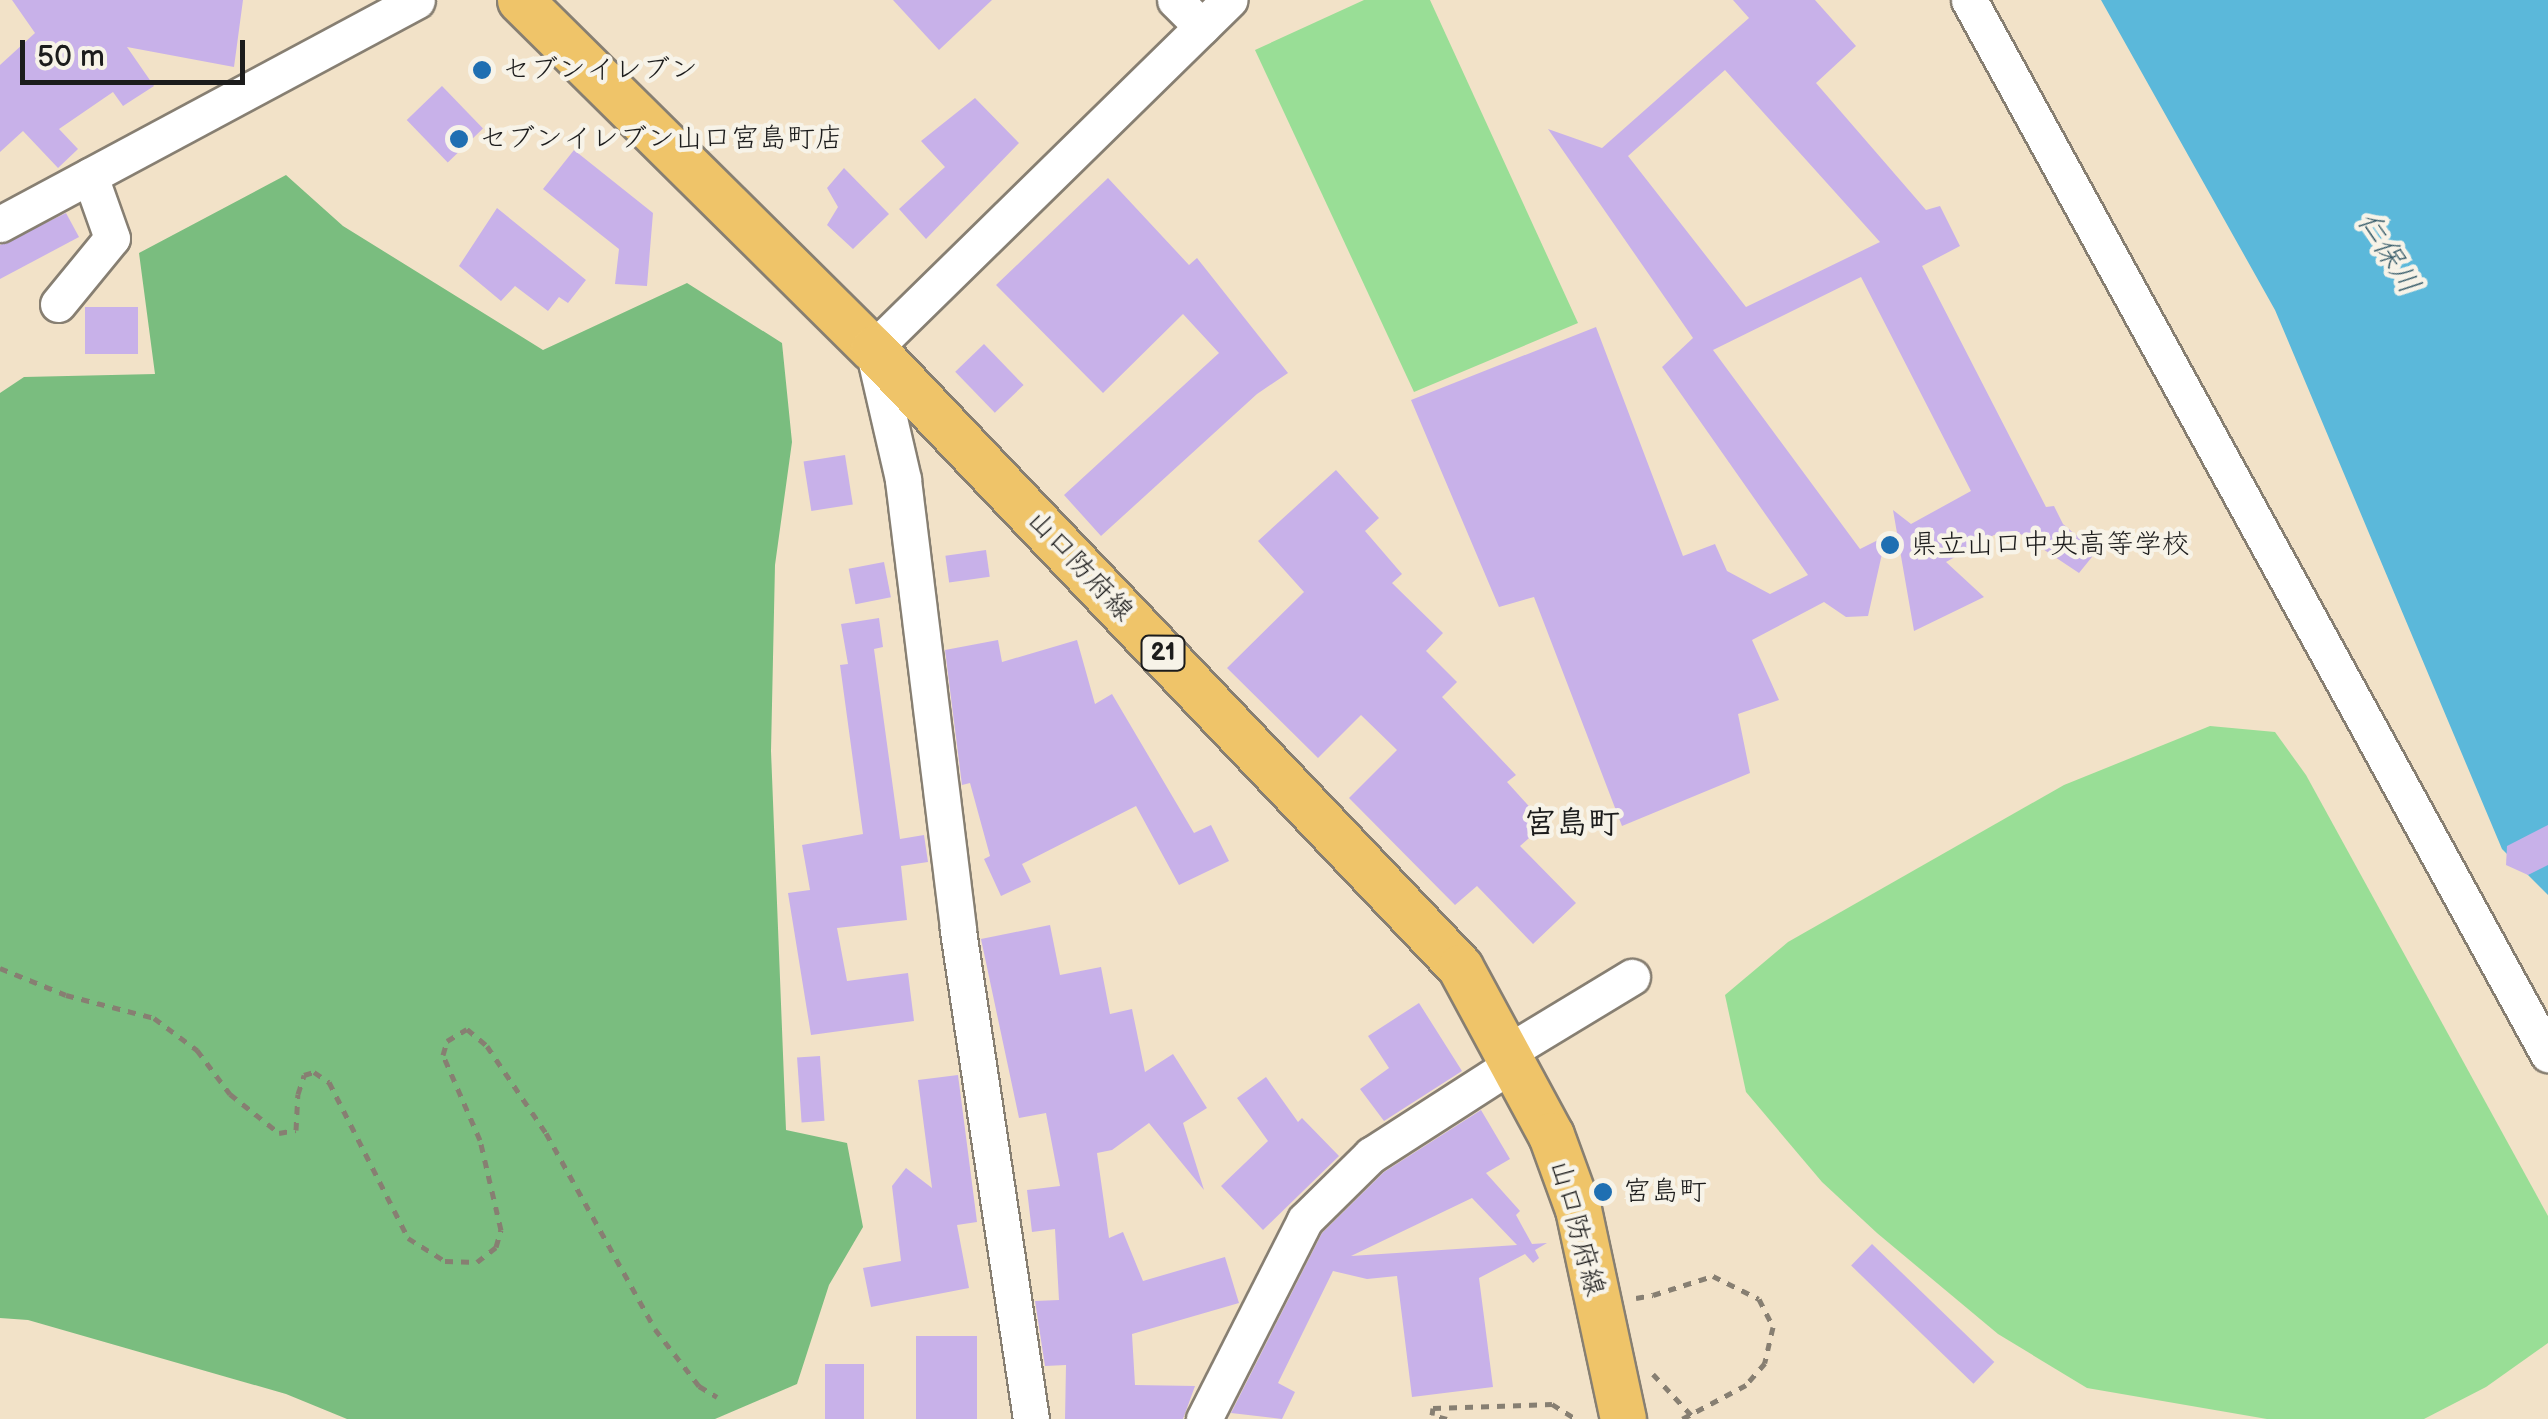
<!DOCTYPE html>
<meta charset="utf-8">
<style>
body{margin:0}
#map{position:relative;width:2548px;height:1419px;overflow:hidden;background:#f2e2c8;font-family:"Balsamiq Sans","Klee One",sans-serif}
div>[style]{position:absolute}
.green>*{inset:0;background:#99de96}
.forest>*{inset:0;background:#7abd7f}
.water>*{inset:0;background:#5bb8da}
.building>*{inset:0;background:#c8b1e9;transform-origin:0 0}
.path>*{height:5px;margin-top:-2.5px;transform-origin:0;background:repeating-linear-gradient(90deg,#877f72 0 8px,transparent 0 16px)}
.roads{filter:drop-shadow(2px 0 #877f72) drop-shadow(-2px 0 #877f72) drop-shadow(0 2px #877f72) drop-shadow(0 -2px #877f72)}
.minor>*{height:35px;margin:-17.5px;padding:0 17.5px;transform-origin:17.5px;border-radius:17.5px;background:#fff}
.major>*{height:45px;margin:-22.5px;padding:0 22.5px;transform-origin:22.5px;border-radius:22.5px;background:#efc469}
.path-bridge>*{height:5px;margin-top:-2.5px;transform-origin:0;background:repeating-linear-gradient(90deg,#877f72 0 8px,transparent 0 16px)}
.dots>*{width:28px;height:28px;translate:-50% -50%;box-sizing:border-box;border:5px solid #f7f3e8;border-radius:50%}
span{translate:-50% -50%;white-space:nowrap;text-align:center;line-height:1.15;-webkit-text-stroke:9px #f7f3e8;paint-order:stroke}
.shield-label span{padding:2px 8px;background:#f7f3e8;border:2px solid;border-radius:8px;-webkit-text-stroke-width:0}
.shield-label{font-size:25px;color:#1c1c1c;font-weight:700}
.poi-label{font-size:28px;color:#1c1c1c}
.left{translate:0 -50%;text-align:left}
.street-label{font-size:28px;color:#1c1c1c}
.water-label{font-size:30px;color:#355a68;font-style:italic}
.quarter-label{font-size:32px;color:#1c1c1c;font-weight:700}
.scale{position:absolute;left:20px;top:40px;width:225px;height:45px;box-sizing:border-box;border:5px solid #1c1c1c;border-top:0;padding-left:12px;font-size:30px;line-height:35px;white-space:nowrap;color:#1c1c1c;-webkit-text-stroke:8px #f7f3e8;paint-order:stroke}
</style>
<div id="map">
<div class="green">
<i style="clip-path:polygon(1364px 0,1430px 0,1578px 323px,1414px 392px,1255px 50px)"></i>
<i style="clip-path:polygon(2210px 726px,2275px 732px,2306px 775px,2548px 1216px,2548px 1343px,2486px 1387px,2424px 1419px,2267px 1419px,2087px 1388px,1998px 1334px,1877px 1233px,1822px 1182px,1746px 1092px,1725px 995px,1788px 942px,2064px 785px)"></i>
</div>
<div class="forest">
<i style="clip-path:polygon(286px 175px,343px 226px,543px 350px,687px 283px,782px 343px,792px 442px,775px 565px,771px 751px,786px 1130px,847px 1143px,863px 1227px,829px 1285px,797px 1384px,715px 1419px,347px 1419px,286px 1394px,28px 1320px,0 1318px,0 393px,24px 377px,155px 374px,139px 253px)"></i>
</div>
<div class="water">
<i style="clip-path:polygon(2101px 0,2548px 0,2548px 895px,2502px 849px,2275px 310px)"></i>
</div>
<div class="building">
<i style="clip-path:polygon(12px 0,243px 0,234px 67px,127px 47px,154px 86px,123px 106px,113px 92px,59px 129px,78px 149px,58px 168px,23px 131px,0 152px,0 65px,35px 33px)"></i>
<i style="clip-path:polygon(893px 0,992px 0,939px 50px)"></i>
<i style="clip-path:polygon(evenodd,1733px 0,1815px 0,1856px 46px,1816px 83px,1926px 210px,1940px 206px,1960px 246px,1922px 266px,2046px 507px,2054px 506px,2063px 524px,2096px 552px,2079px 573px,2016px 531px,1994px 535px,1946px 562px,1984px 597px,1914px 631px,1893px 510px,1911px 524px,1971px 491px,1861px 277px,1713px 350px,1860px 549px,1886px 536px,1868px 616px,1846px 617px,1824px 602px,1752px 640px,1779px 700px,1738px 714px,1750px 773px,1622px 826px,1534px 597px,1499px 607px,1411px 400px,1596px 327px,1683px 556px,1715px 544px,1727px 571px,1770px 594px,1808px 575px,1662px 367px,1693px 338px,1548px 129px,1602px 148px,1749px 18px,1733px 0,1725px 70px,1880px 242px,1746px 307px,1628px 156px,1725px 70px)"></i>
<i style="left:442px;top:86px;width:59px;height:49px;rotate:46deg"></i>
<i style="clip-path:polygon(975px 98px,1019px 143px,926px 239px,899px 209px,945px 167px,921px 141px)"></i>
<i style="clip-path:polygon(574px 150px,653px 213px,647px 286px,615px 284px,619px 249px,543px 189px)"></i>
<i style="clip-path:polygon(844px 168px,889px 214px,853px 249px,827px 225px,838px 207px,827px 188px)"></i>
<i style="clip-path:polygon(1108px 178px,1189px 265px,1197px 258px,1288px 373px,1257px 394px,1101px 536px,1064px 495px,1219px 353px,1183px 314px,1103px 393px,996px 285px)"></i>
<i style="clip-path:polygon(497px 208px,586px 280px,568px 303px,559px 297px,548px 311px,515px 286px,501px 301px,459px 266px)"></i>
<i style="clip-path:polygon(66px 213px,79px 237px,0 279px,0 245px)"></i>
<i style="left:85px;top:307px;width:53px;height:47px"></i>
<i style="left:984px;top:344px;width:57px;height:40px;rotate:46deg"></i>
<i style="left:845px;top:455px;width:50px;height:42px;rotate:81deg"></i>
<i style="clip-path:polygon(1336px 470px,1379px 518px,1365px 531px,1402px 574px,1392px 583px,1443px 633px,1426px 651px,1457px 682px,1442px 697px,1516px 775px,1507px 782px,1545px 824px,1520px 846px,1576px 903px,1533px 944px,1477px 886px,1455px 905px,1349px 798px,1397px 750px,1361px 715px,1318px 758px,1227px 668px,1304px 592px,1258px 541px)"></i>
<i style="left:986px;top:550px;width:27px;height:41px;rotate:82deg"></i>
<i style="left:884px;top:562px;width:36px;height:36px;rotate:79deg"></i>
<i style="clip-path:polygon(879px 618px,883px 647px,874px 649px,900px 839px,924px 835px,928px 862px,901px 866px,907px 920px,837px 928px,847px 981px,908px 973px,914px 1021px,811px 1035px,788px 893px,810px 890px,802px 845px,863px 834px,840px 665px,848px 664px,841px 624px)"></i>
<i style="clip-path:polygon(998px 640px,1002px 662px,1077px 640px,1095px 704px,1112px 694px,1194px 833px,1211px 825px,1229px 861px,1179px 885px,1136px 806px,1022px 864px,1031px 882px,1001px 896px,984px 859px,990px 856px,970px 783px,962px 785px,945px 650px)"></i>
<i style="clip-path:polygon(2548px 825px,2548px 865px,2528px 875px,2506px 865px,2507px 846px)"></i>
<i style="clip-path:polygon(1050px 925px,1060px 975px,1101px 967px,1110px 1014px,1132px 1009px,1145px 1072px,1173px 1054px,1207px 1108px,1183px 1123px,1204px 1190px,1149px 1123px,1112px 1150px,1097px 1153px,1109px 1238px,1123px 1232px,1143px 1281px,1225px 1257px,1239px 1303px,1132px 1334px,1135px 1385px,1195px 1386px,1183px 1419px,1065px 1419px,1066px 1365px,1045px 1366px,1035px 1301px,1059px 1300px,1055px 1229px,1032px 1232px,1027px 1190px,1060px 1186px,1046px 1113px,1019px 1118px,981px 939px)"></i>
<i style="clip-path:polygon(1419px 1003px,1462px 1071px,1384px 1121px,1360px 1089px,1389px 1068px,1368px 1036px)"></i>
<i style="left:820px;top:1056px;width:65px;height:23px;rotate:86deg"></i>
<i style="clip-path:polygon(958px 1075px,977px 1222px,957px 1225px,969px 1288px,871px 1307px,863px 1268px,901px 1261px,892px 1186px,906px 1168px,932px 1188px,918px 1080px)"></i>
<i style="clip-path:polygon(1266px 1077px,1298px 1122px,1302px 1118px,1339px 1156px,1263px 1230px,1221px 1186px,1268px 1141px,1237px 1098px)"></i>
<i style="clip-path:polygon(evenodd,1481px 1110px,1510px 1159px,1486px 1173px,1520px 1211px,1516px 1215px,1532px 1244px,1547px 1243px,1535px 1250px,1539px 1258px,1533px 1263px,1525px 1254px,1479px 1278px,1493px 1387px,1412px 1397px,1397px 1276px,1367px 1279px,1333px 1271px,1278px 1383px,1295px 1392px,1282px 1419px,1231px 1413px,1322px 1233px,1384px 1172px,1481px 1110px,1472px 1198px,1517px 1245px,1351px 1256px,1472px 1198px)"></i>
<i style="left:1872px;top:1244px;width:170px;height:30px;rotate:44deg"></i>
<i style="left:916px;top:1336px;width:61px;height:83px"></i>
<i style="left:825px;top:1364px;width:39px;height:55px"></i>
</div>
<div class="path">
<i style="left:0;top:968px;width:71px;rotate:22.2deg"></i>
<i style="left:66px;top:995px;width:91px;rotate:14.6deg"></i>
<i style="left:154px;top:1018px;width:54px;rotate:36.7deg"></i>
<i style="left:197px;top:1050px;width:55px;rotate:53.1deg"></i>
<i style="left:230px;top:1094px;width:63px;rotate:38.5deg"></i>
<i style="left:279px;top:1133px;width:17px;rotate:-10deg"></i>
<i style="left:296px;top:1130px;width:36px;rotate:-87deg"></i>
<i style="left:298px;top:1094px;width:20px;rotate:-72deg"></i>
<i style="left:304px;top:1075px;width:10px;rotate:-17deg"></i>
<i style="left:314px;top:1072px;width:18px;rotate:34deg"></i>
<i style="left:329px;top:1082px;width:175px;rotate:63.1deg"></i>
<i style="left:408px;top:1238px;width:44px;rotate:31.9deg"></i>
<i style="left:445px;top:1261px;width:32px;rotate:2deg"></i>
<i style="left:477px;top:1262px;width:24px;rotate:-38deg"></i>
<i style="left:496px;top:1247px;width:18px;rotate:-74deg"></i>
<i style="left:501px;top:1230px;width:92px;rotate:-103.1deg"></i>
<i style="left:480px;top:1140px;width:93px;rotate:-113.5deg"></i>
<i style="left:443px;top:1055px;width:15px;rotate:-74deg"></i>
<i style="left:447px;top:1041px;width:23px;rotate:-31deg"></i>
<i style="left:467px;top:1029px;width:26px;rotate:40deg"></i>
<i style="left:487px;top:1046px;width:105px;rotate:55.9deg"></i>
<i style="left:546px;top:1133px;width:224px;rotate:60.9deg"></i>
<i style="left:655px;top:1329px;width:72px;rotate:52.3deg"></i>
<i style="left:699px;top:1386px;width:21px;rotate:31deg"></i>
<i style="left:1636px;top:1298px;width:17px;rotate:-10deg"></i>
<i style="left:1653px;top:1374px;width:62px;rotate:47deg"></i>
<i style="left:1447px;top:1419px;width:16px;rotate:-165deg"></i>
<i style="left:1432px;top:1415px;width:7px;rotate:-82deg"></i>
<i style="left:1433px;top:1408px;width:119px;rotate:-1.9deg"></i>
<i style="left:1552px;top:1404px;width:28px;rotate:32deg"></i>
</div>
<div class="roads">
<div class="minor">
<i style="left:1175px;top:0;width:38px;rotate:45deg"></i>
<i style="left:1969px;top:0;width:1203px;rotate:61.22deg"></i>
<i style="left:0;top:224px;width:473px;rotate:-28.2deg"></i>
<i style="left:58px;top:304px;width:85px;rotate:-50.7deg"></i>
<i style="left:112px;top:238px;width:66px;rotate:-109.5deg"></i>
<i style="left:1508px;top:1052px;width:145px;rotate:-31.2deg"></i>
<i style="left:1031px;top:1419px;width:496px;rotate:-98.5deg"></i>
<i style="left:958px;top:928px;width:452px;rotate:-97deg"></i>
<i style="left:903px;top:479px;width:133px;rotate:-103deg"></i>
<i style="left:873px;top:349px;width:499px;rotate:-44.4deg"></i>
<i style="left:1204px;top:1419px;width:223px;rotate:-63.1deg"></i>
<i style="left:1305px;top:1220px;width:93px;rotate:-44.6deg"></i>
<i style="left:1371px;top:1155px;width:170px;rotate:-32.8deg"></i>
</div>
<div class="major">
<i style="left:520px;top:0;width:496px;rotate:44.7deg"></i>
<i style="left:873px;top:349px;width:852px;rotate:46.47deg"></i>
<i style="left:1460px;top:967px;width:191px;rotate:61.6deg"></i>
<i style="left:1551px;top:1135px;width:79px;rotate:70deg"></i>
<i style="left:1578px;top:1209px;width:215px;rotate:77.9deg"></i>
</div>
</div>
<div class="path-bridge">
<i style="left:1653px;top:1295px;width:63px;rotate:-17.6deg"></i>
<i style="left:1713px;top:1276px;width:51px;rotate:26.6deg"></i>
<i style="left:1759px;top:1299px;width:31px;rotate:63deg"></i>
<i style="left:1773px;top:1327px;width:37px;rotate:103deg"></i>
<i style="left:1765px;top:1363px;width:29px;rotate:131deg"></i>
<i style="left:1746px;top:1385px;width:72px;rotate:152deg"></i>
</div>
<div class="dots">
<i style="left:482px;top:70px;background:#1f6fb2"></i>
<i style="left:459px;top:139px;background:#1f6fb2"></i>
<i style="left:1890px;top:545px;background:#1f6fb2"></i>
<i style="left:1603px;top:1192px;background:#1f6fb2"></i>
</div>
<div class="shield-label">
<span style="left:1163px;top:653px">21</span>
</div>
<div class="poi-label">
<span class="left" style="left:502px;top:70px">セブンイレブン</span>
<span class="left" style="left:479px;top:139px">セブンイレブン山口宮島町店</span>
<span class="left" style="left:1910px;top:545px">県立山口中央高等学校</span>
<span class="left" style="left:1623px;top:1192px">宮島町</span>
</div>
<div class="street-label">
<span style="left:1080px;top:566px;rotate:47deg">山口防府線</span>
<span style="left:1577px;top:1228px;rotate:75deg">山口防府線</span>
</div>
<div class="water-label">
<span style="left:2388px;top:253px;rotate:58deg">仁保川</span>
</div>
<div class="quarter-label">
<span style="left:1572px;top:824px">宮島町</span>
</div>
<div class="scale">50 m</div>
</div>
